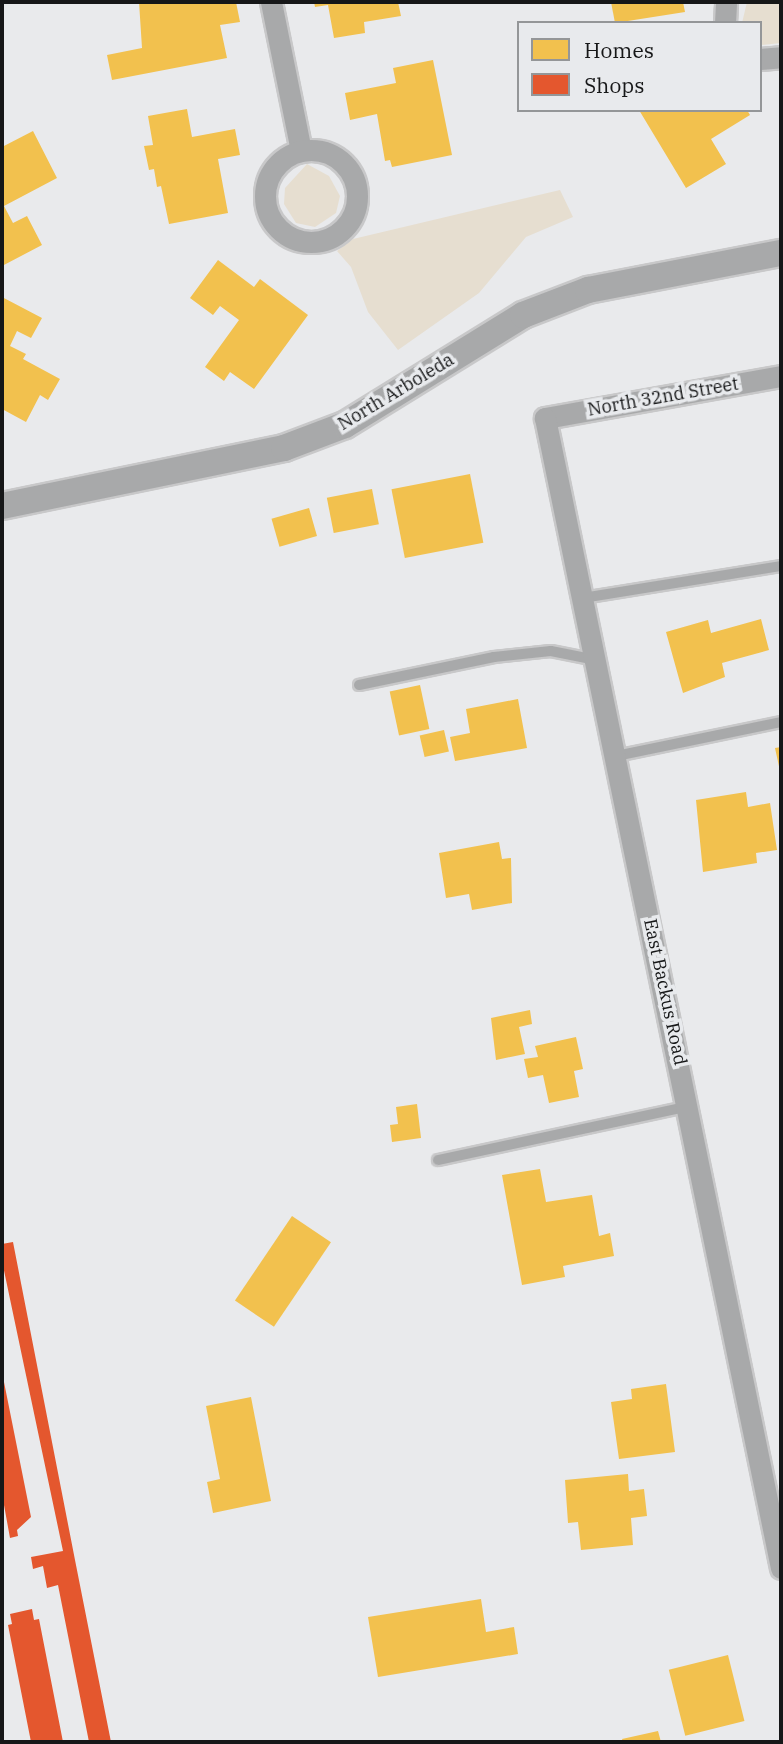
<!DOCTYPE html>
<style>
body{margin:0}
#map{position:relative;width:783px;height:1744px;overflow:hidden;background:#e9eaec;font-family:"IBM Plex Serif",serif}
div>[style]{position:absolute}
.green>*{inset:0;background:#e6ded0}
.homes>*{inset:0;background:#f2c14e;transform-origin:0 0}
.shops>*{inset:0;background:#e4572e}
.roads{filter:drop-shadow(2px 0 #c8c8c9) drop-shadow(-2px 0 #c8c8c9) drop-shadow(0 2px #c8c8c9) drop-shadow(0 -2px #c8c8c9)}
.service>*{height:10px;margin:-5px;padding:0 5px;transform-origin:5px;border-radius:5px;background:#a8a9aa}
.minor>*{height:21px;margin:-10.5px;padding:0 10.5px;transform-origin:10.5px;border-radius:10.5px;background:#a8a9aa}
.minor>.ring{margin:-10.5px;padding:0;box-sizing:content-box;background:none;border:21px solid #a8a9aa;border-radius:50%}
.tertiary>*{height:26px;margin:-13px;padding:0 13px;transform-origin:13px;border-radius:13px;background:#a8a9aa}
span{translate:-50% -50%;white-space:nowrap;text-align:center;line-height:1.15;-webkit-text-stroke:7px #e8eaed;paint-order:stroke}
.street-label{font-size:18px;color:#161718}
.frame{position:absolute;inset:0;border:4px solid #161718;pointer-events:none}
.legend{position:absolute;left:517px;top:21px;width:245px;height:91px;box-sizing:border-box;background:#e8eaed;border:2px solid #949698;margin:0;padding:9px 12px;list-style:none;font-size:21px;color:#161718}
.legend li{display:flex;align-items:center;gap:14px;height:35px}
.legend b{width:35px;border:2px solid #949698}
</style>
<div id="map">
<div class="green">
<i style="clip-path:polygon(747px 2px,781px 2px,781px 43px,761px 45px,760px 23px,742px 23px)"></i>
<i style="clip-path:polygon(307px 164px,329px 176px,340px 196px,336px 213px,315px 227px,296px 223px,284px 204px,285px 188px)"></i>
<i style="clip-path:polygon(560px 190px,573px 217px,526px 237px,479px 293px,398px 350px,368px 312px,351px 267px,337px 251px,353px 239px)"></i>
</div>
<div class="homes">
<i style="clip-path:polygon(139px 2px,236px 2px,240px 22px,220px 25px,227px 58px,112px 80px,107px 55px,142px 48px)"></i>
<i style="clip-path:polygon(314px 2px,398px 2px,401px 16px,364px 22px,365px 33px,334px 38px,328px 5px,315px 7px)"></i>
<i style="clip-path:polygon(611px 2px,683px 2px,685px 12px,615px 23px)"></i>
<i style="clip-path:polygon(433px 60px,452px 155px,392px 167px,390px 160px,385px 161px,377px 114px,350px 120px,345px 93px,396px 83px,393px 68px)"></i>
<i style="clip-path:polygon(187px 109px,192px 137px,235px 129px,240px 155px,218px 159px,228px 213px,169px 224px,161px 186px,157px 187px,154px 169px,149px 170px,144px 146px,153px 145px,148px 116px)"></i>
<i style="clip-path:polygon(639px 110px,747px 110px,750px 115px,711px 139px,726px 164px,686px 188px)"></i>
<i style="clip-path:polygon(33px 131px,57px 178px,4px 206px,13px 223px,27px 216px,42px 245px,2px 266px,2px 147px)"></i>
<i style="clip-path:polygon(218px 260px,254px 287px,260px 279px,308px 315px,254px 389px,230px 372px,224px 381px,205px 367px,239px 320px,220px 306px,213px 315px,190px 298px)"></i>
<i style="clip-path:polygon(2px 297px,42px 318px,31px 338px,17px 331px,10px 346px,26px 354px,23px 359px,60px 379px,48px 400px,40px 395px,26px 422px,2px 409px)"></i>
<i style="left:470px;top:474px;width:70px;height:80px;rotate:79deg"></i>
<i style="left:372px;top:489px;width:36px;height:46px;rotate:79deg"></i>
<i style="left:309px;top:508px;width:29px;height:39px;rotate:74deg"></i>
<i style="clip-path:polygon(761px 619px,769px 650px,722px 663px,725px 677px,683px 693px,666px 632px,708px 620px,711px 633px)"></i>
<i style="left:420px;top:685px;width:45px;height:31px;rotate:78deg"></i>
<i style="clip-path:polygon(518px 699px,527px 748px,455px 761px,450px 737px,470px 733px,466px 709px)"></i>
<i style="left:444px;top:730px;width:22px;height:25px;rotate:77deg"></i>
<i style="clip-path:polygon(781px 747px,781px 771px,780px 771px,775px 748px)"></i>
<i style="clip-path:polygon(746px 792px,748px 807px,770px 803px,777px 850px,756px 853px,757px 863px,703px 872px,696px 800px)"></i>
<i style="clip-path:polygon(499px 842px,502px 859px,511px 858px,512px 903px,472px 910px,469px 894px,446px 898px,439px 853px)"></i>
<i style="clip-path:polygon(530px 1010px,532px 1024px,519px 1027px,525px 1054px,496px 1060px,491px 1018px)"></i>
<i style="clip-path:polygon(576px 1037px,583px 1069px,574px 1071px,579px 1097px,549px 1103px,543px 1075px,528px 1078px,524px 1059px,538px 1057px,535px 1046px)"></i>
<i style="clip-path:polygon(417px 1104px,421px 1138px,392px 1142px,390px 1125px,398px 1124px,396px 1107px)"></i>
<i style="clip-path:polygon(540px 1169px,546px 1202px,592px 1195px,599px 1236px,610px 1233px,614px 1256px,563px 1266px,565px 1277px,522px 1285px,502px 1175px)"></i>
<i style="left:292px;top:1216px;width:47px;height:102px;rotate:34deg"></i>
<i style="clip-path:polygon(666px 1384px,675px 1452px,619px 1459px,611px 1402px,632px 1399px,631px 1389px)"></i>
<i style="clip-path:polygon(251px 1397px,271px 1501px,213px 1513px,207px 1482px,220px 1479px,206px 1406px)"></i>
<i style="clip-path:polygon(628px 1474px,629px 1491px,644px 1489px,647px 1516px,631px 1518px,633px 1545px,581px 1550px,578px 1522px,568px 1523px,565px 1480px)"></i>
<i style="clip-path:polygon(481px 1599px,486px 1632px,514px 1627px,518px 1654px,378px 1677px,368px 1617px)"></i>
<i style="left:728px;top:1655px;width:68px;height:61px;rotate:76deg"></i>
<i style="clip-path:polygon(658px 1731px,661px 1742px,623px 1742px,622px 1739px)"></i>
</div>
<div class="shops">
<i style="clip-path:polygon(13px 1242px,75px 1560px,111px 1742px,89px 1742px,58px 1585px,47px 1588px,43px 1566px,33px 1569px,31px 1557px,63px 1551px,2px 1261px,2px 1244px)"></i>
<i style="clip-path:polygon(3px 1377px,31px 1517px,17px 1530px,18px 1536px,10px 1538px,2px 1494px)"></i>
<i style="clip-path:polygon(32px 1609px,34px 1620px,39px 1619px,63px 1742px,31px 1742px,8px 1625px,12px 1624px,10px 1614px)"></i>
</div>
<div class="roads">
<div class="service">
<i style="left:583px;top:598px;width:201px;rotate:-9.2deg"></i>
<i style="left:359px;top:685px;width:138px;rotate:-11.7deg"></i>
<i style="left:494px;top:657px;width:57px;rotate:-6deg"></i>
<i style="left:551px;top:651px;width:46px;rotate:11.3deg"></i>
<i style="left:616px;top:756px;width:168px;rotate:-11.6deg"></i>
<i style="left:438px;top:1160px;width:257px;rotate:-12.1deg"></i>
</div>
<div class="minor">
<i style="left:271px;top:2px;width:152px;rotate:78.6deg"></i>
<i style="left:725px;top:23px;width:21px;rotate:-87deg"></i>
<i style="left:760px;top:59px;width:21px;rotate:-5deg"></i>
<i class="ring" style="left:265px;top:150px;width:71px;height:71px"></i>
<i style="left:781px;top:376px;width:240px;rotate:169.9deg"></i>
<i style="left:545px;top:418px;width:1174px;rotate:78.4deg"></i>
</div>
<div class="tertiary">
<i style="left:2px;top:506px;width:288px;rotate:-11.6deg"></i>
<i style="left:284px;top:448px;width:65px;rotate:-20.7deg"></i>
<i style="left:345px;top:425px;width:209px;rotate:-31.7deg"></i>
<i style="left:523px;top:315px;width:70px;rotate:-21deg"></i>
<i style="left:588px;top:290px;width:197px;rotate:-10.9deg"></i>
</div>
</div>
<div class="street-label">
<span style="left:396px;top:392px;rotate:-31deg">North Arboleda</span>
<span style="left:663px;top:397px;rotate:-10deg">North 32nd Street</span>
<span style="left:665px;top:992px;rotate:78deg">East Backus Road</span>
</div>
<div class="frame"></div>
<ul class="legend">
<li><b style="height:19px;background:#f2c14e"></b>Homes</li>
<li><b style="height:19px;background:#e4572e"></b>Shops</li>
</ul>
</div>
